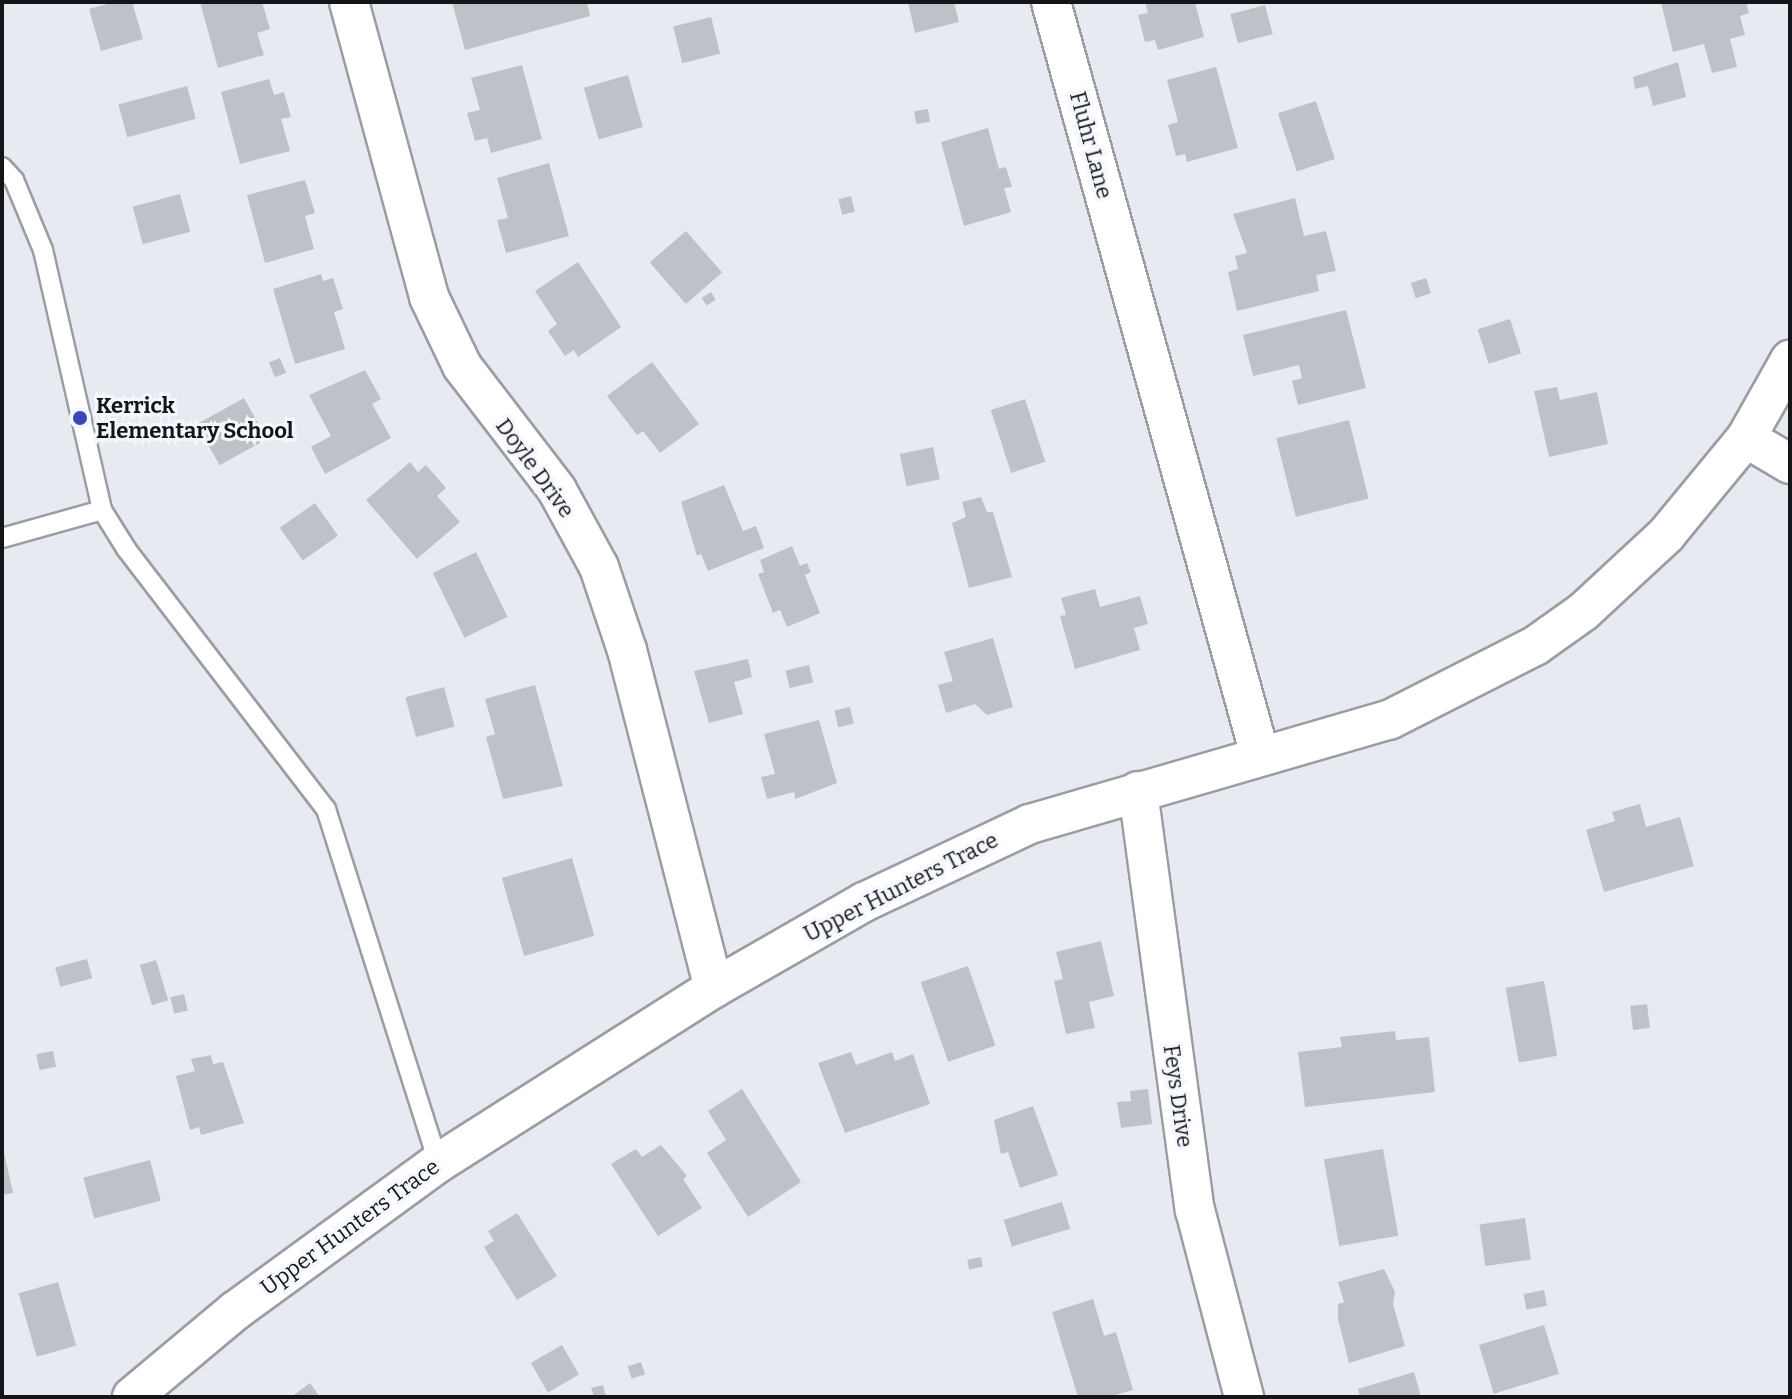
<!DOCTYPE html>
<style>
body{margin:0}
#map{position:relative;width:1792px;height:1399px;overflow:hidden;background:#e8eaf1;font-family:Bitter,serif}
div>[style]{position:absolute}
.building>*{inset:0;background:#bfc1c8;transform-origin:0 0}
.roads{filter:drop-shadow(2px 0 #9b9da3) drop-shadow(-2px 0 #9b9da3) drop-shadow(0 2px #9b9da3) drop-shadow(0 -2px #9b9da3)}
.service>*{height:18px;margin:-9px;padding:0 9px;transform-origin:9px;border-radius:9px;background:#fff}
.minor>*{height:38px;margin:-19px;padding:0 19px;transform-origin:19px;border-radius:19px;background:#fff}
.dots>*{width:22px;height:22px;translate:-50% -50%;box-sizing:border-box;border:4px solid #f5f7fe;border-radius:50%}
span{translate:-50% -50%;white-space:nowrap;text-align:center;line-height:1.15;-webkit-text-stroke:6px #f5f7fe;paint-order:stroke}
.street-label{font-size:22px;color:#141517}
.poi-label{font-size:22px;color:#141517;font-weight:700}
.left{translate:0 -50%;text-align:left}
.frame{position:absolute;inset:0;border:4px solid #141517;pointer-events:none}
</style>
<div id="map">
<div class="building">
<i style="clip-path:polygon(114px 2px,132px 2px,143px 39px,101px 51px,89px 9px)"></i>
<i style="clip-path:polygon(200px 2px,262px 2px,270px 29px,257px 33px,264px 55px,218px 68px)"></i>
<i style="clip-path:polygon(452px 2px,587px 2px,590px 16px,465px 50px)"></i>
<i style="clip-path:polygon(908px 2px,954px 2px,959px 22px,915px 33px)"></i>
<i style="clip-path:polygon(1145px 2px,1195px 2px,1204px 37px,1158px 50px,1155px 40px,1145px 42px,1138px 15px,1148px 13px)"></i>
<i style="clip-path:polygon(1661px 2px,1746px 2px,1749px 13px,1740px 16px,1745px 35px,1730px 39px,1737px 67px,1712px 73px,1704px 44px,1673px 52px)"></i>
<i style="left:1265px;top:5px;width:30px;height:36px;rotate:75deg"></i>
<i style="left:711px;top:17px;width:38px;height:39px;rotate:76deg"></i>
<i style="clip-path:polygon(1678px 62px,1686px 97px,1653px 106px,1648px 86px,1635px 89px,1633px 77px)"></i>
<i style="clip-path:polygon(522px 65px,542px 139px,491px 153px,487px 138px,475px 141px,467px 113px,480px 110px,471px 78px)"></i>
<i style="clip-path:polygon(1216px 67px,1238px 148px,1187px 162px,1185px 154px,1176px 156px,1168px 125px,1178px 122px,1167px 80px)"></i>
<i style="left:628px;top:75px;width:54px;height:46px;rotate:74deg"></i>
<i style="clip-path:polygon(269px 79px,274px 95px,284px 92px,291px 117px,281px 119px,290px 151px,240px 164px,221px 92px)"></i>
<i style="left:187px;top:86px;width:34px;height:71px;rotate:75deg"></i>
<i style="left:1316px;top:101px;width:61px;height:40px;rotate:72deg"></i>
<i style="left:928px;top:109px;width:13px;height:14px;rotate:81deg"></i>
<i style="clip-path:polygon(988px 128px,999px 169px,1006px 167px,1012px 187px,1004px 188px,1011px 212px,964px 226px,941px 142px)"></i>
<i style="clip-path:polygon(549px 163px,569px 236px,506px 253px,497px 220px,508px 218px,497px 178px)"></i>
<i style="clip-path:polygon(305px 180px,315px 213px,305px 216px,314px 249px,265px 263px,247px 195px)"></i>
<i style="left:180px;top:194px;width:39px;height:49px;rotate:75deg"></i>
<i style="left:851px;top:196px;width:16px;height:13px;rotate:76deg"></i>
<i style="clip-path:polygon(1295px 198px,1304px 236px,1326px 231px,1336px 271px,1316px 275px,1319px 291px,1237px 311px,1228px 272px,1238px 269px,1235px 256px,1247px 253px,1233px 214px)"></i>
<i style="left:686px;top:231px;width:55px;height:48px;rotate:49deg"></i>
<i style="clip-path:polygon(578px 262px,621px 327px,578px 357px,574px 350px,565px 356px,548px 331px,557px 324px,535px 291px)"></i>
<i style="clip-path:polygon(321px 274px,323px 281px,333px 278px,343px 309px,334px 312px,345px 349px,295px 364px,273px 289px)"></i>
<i style="left:1426px;top:278px;width:16px;height:16px;rotate:72deg"></i>
<i style="left:711px;top:292px;width:9px;height:11px;rotate:58deg"></i>
<i style="clip-path:polygon(1346px 310px,1366px 388px,1298px 405px,1292px 381px,1302px 378px,1299px 365px,1253px 376px,1243px 335px)"></i>
<i style="left:1510px;top:319px;width:36px;height:34px;rotate:72deg"></i>
<i style="left:280px;top:358px;width:16px;height:12px;rotate:68deg"></i>
<i style="clip-path:polygon(652px 362px,699px 424px,660px 453px,643px 431px,637px 435px,607px 396px)"></i>
<i style="clip-path:polygon(365px 370px,381px 399px,372px 404px,391px 438px,325px 474px,311px 447px,331px 436px,309px 395px)"></i>
<i style="clip-path:polygon(1557px 387px,1560px 400px,1597px 392px,1608px 444px,1549px 457px,1534px 391px)"></i>
<i style="left:244px;top:398px;width:47px;height:54px;rotate:61deg"></i>
<i style="left:1025px;top:399px;width:66px;height:36px;rotate:72deg"></i>
<i style="left:1349px;top:420px;width:81px;height:75px;rotate:76deg"></i>
<i style="left:933px;top:447px;width:33px;height:34px;rotate:78deg"></i>
<i style="clip-path:polygon(410px 462px,418px 472px,426px 465px,446px 488px,437px 496px,460px 522px,417px 559px,366px 500px)"></i>
<i style="clip-path:polygon(724px 485px,743px 531px,756px 526px,764px 548px,708px 571px,701px 554px,697px 556px,681px 502px)"></i>
<i style="clip-path:polygon(981px 497px,987px 512px,993px 512px,1012px 577px,969px 588px,952px 523px,966px 517px,962px 502px)"></i>
<i style="left:315px;top:503px;width:40px;height:43px;rotate:55deg"></i>
<i style="clip-path:polygon(792px 546px,800px 566px,807px 563px,811px 572px,805px 575px,820px 613px,787px 627px,780px 610px,773px 613px,758px 574px,764px 572px,760px 560px)"></i>
<i style="left:476px;top:552px;width:72px;height:48px;rotate:64deg"></i>
<i style="clip-path:polygon(1095px 589px,1100px 607px,1140px 596px,1148px 624px,1134px 628px,1140px 650px,1075px 669px,1060px 616px,1066px 615px,1061px 598px)"></i>
<i style="clip-path:polygon(993px 638px,1013px 707px,987px 715px,975px 704px,946px 713px,938px 685px,953px 681px,944px 652px)"></i>
<i style="clip-path:polygon(748px 659px,752px 677px,734px 682px,743px 714px,709px 723px,694px 671px)"></i>
<i style="left:809px;top:665px;width:18px;height:24px;rotate:77deg"></i>
<i style="clip-path:polygon(535px 685px,563px 786px,503px 799px,486px 737px,495px 734px,485px 699px)"></i>
<i style="left:444px;top:687px;width:41px;height:40px;rotate:75deg"></i>
<i style="left:850px;top:707px;width:17px;height:16px;rotate:77deg"></i>
<i style="clip-path:polygon(819px 720px,837px 783px,795px 799px,794px 792px,767px 799px,761px 777px,775px 774px,764px 734px)"></i>
<i style="clip-path:polygon(1640px 804px,1646px 827px,1680px 817px,1694px 866px,1604px 892px,1586px 830px,1615px 821px,1612px 812px)"></i>
<i style="left:572px;top:858px;width:81px;height:73px;rotate:74deg"></i>
<i style="clip-path:polygon(1101px 941px,1114px 996px,1089px 1002px,1095px 1028px,1066px 1034px,1054px 981px,1063px 979px,1056px 952px)"></i>
<i style="left:87px;top:959px;width:20px;height:33px;rotate:75deg"></i>
<i style="left:156px;top:960px;width:42px;height:17px;rotate:73deg"></i>
<i style="left:968px;top:966px;width:84px;height:50px;rotate:71deg"></i>
<i style="left:1544px;top:981px;width:76px;height:39px;rotate:80deg"></i>
<i style="left:184px;top:994px;width:17px;height:14px;rotate:77deg"></i>
<i style="left:1647px;top:1004px;width:24px;height:17px;rotate:83deg"></i>
<i style="clip-path:polygon(1395px 1031px,1396px 1040px,1429px 1037px,1435px 1092px,1305px 1107px,1298px 1052px,1342px 1047px,1340px 1037px)"></i>
<i style="left:53px;top:1051px;width:16px;height:17px;rotate:79deg"></i>
<i style="clip-path:polygon(851px 1052px,856px 1065px,892px 1052px,895px 1061px,913px 1054px,930px 1104px,845px 1133px,818px 1063px)"></i>
<i style="clip-path:polygon(211px 1055px,213px 1064px,223px 1062px,244px 1123px,201px 1135px,199px 1127px,190px 1130px,176px 1076px,195px 1071px,191px 1059px)"></i>
<i style="clip-path:polygon(742px 1089px,801px 1182px,748px 1217px,707px 1153px,726px 1140px,708px 1111px)"></i>
<i style="clip-path:polygon(1148px 1089px,1152px 1124px,1121px 1128px,1117px 1102px,1131px 1101px,1130px 1091px)"></i>
<i style="clip-path:polygon(1033px 1106px,1058px 1175px,1020px 1188px,1008px 1152px,1001px 1154px,994px 1120px)"></i>
<i style="clip-path:polygon(2px 1144px,13px 1193px,2px 1195px)"></i>
<i style="clip-path:polygon(661px 1145px,687px 1176px,683px 1179px,702px 1208px,658px 1236px,611px 1164px,636px 1149px,642px 1157px)"></i>
<i style="left:1383px;top:1149px;width:88px;height:60px;rotate:80deg"></i>
<i style="left:150px;top:1160px;width:42px;height:69px;rotate:75deg"></i>
<i style="left:1062px;top:1202px;width:28px;height:61px;rotate:73deg"></i>
<i style="clip-path:polygon(517px 1213px,557px 1276px,517px 1300px,484px 1247px,494px 1241px,488px 1231px)"></i>
<i style="left:1525px;top:1218px;width:42px;height:46px;rotate:82deg"></i>
<i style="left:981px;top:1257px;width:10px;height:14px;rotate:79deg"></i>
<i style="clip-path:polygon(1384px 1269px,1395px 1292px,1393px 1304px,1405px 1346px,1349px 1363px,1338px 1319px,1338px 1304px,1344px 1302px,1338px 1282px)"></i>
<i style="left:58px;top:1282px;width:66px;height:41px;rotate:74deg"></i>
<i style="left:1544px;top:1290px;width:16px;height:21px;rotate:79deg"></i>
<i style="clip-path:polygon(1093px 1299px,1104px 1336px,1116px 1332px,1133px 1390px,1108px 1397px,1078px 1397px,1052px 1312px)"></i>
<i style="left:1544px;top:1325px;width:51px;height:68px;rotate:73deg"></i>
<i style="left:562px;top:1345px;width:34px;height:36px;rotate:60deg"></i>
<i style="left:641px;top:1362px;width:13px;height:14px;rotate:72deg"></i>
<i style="clip-path:polygon(1414px 1372px,1421px 1397px,1360px 1397px,1358px 1389px)"></i>
<i style="clip-path:polygon(310px 1383px,320px 1397px,291px 1397px)"></i>
<i style="clip-path:polygon(603px 1385px,606px 1397px,594px 1397px,591px 1388px)"></i>
</div>
<div class="roads">
<div class="service">
<i style="left:2px;top:167px;width:18px;rotate:47deg"></i>
<i style="left:14px;top:180px;width:76px;rotate:67.5deg"></i>
<i style="left:43px;top:250px;width:267px;rotate:77.2deg"></i>
<i style="left:102px;top:510px;width:47px;rotate:58deg"></i>
<i style="left:127px;top:550px;width:327px;rotate:52.5deg"></i>
<i style="left:326px;top:809px;width:371px;rotate:72.4deg"></i>
<i style="left:2px;top:538px;width:104px;rotate:-15.6deg"></i>
</div>
<div class="minor">
<i style="left:349px;top:2px;width:306px;rotate:74.8deg"></i>
<i style="left:429px;top:297px;width:76px;rotate:64.4deg"></i>
<i style="left:462px;top:366px;width:156px;rotate:52.5deg"></i>
<i style="left:557px;top:490px;width:88px;rotate:61.4deg"></i>
<i style="left:599px;top:567px;width:88px;rotate:71.4deg"></i>
<i style="left:627px;top:650px;width:349px;rotate:75.6deg"></i>
<i style="left:1051px;top:2px;width:781px;rotate:74.49deg"></i>
<i style="left:1746px;top:438px;width:51px;rotate:30.6deg"></i>
<i style="left:1138px;top:791px;width:423px;rotate:82.3deg"></i>
<i style="left:1195px;top:1210px;width:193px;rotate:75.3deg"></i>
<i style="left:132px;top:1397px;width:134px;rotate:-39.9deg"></i>
<i style="left:235px;top:1311px;width:251px;rotate:-36.1deg"></i>
<i style="left:438px;top:1163px;width:327px;rotate:-32.4deg"></i>
<i style="left:714px;top:988px;width:173px;rotate:-29.8deg"></i>
<i style="left:864px;top:902px;width:183px;rotate:-25.2deg"></i>
<i style="left:1030px;top:824px;width:374px;rotate:-16.2deg"></i>
<i style="left:1389px;top:720px;width:164px;rotate:-26.9deg"></i>
<i style="left:1535px;top:646px;width:60px;rotate:-35.5deg"></i>
<i style="left:1584px;top:611px;width:112px;rotate:-42.8deg"></i>
<i style="left:1666px;top:535px;width:126px;rotate:-50.5deg"></i>
<i style="left:1746px;top:438px;width:90px;rotate:-60.6deg"></i>
</div>
</div>
<div class="dots">
<i style="left:80px;top:418px;background:#3e44b8"></i>
</div>
<div class="street-label">
<span style="left:1091px;top:145px;rotate:75deg">Fluhr Lane</span>
<span style="left:535px;top:468px;rotate:54deg">Doyle Drive</span>
<span style="left:901px;top:887px;rotate:-27deg">Upper Hunters Trace</span>
<span style="left:1178px;top:1096px;rotate:82deg">Feys Drive</span>
<span style="left:350px;top:1227px;rotate:-36deg">Upper Hunters Trace</span>
</div>
<div class="poi-label">
<span class="left" style="left:96px;top:418px">Kerrick<br>Elementary School</span>
</div>
<div class="frame"></div>
</div>
